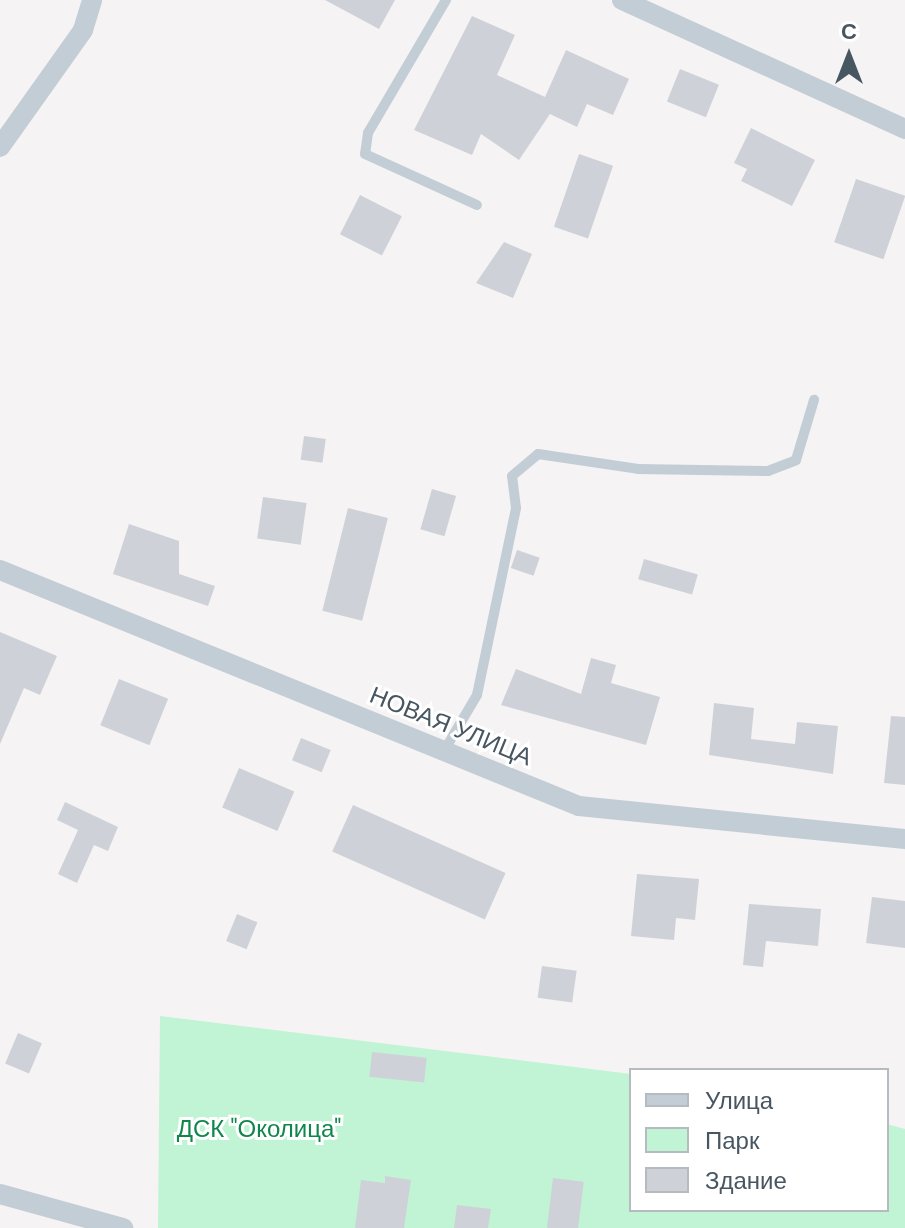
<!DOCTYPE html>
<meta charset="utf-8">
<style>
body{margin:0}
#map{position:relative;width:905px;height:1228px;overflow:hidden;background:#f5f3f3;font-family:"DM Sans",sans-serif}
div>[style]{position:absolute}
.green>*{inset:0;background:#c0f4d4}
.building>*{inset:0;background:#ced2d8;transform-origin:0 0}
.service>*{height:10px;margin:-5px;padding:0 5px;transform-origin:5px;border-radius:5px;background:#c3cdd5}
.minor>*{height:20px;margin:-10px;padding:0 10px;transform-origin:10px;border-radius:10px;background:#c3cdd5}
span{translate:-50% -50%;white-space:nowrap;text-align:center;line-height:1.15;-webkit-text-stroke:6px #fff;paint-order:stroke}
.street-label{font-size:24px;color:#485662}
.park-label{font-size:24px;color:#11864c}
.legend{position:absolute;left:629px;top:1068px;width:260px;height:144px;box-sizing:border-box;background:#fff;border:2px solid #b6bbc0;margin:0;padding:10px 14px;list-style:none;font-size:24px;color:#485662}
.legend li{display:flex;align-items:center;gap:16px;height:40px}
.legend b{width:40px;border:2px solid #b6bbc0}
.north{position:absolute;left:809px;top:16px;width:80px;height:80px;-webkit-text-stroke:6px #fff;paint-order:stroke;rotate:0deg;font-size:22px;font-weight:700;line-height:32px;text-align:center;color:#485662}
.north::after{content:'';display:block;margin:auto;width:28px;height:36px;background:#485662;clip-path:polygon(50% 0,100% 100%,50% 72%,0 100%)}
</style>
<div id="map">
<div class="green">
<i style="clip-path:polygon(160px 1016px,631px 1074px,631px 1210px,887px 1210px,887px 1124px,905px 1129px,905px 1228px,158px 1228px)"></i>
</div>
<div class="building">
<i style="clip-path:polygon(325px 0,395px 0,379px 29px)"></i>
<i style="clip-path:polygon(472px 16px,515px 35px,497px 75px,545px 97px,566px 50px,629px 79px,613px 115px,587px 104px,577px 127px,550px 114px,519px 160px,481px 134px,472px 155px,414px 130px)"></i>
<i style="left:680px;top:69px;width:42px;height:35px;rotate:22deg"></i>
<i style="clip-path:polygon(751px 128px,815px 160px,792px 206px,741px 181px,747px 169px,734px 163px)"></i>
<i style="left:579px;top:154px;width:36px;height:77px;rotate:19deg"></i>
<i style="left:856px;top:179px;width:52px;height:67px;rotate:19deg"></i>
<i style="left:360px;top:195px;width:47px;height:44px;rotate:27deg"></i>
<i style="clip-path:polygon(504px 242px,532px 254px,513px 298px,476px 283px)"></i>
<i style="left:304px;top:436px;width:22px;height:24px;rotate:8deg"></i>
<i style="left:432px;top:489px;width:25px;height:42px;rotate:16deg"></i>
<i style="left:263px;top:497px;width:44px;height:42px;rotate:8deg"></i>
<i style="left:348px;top:508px;width:41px;height:106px;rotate:14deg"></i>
<i style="clip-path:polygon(129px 524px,179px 541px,179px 574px,215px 586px,208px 606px,113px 574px)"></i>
<i style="left:517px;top:550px;width:24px;height:19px;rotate:19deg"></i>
<i style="left:644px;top:559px;width:56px;height:21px;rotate:16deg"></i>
<i style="clip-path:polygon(0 632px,57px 656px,40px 695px,24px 688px,0 744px)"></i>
<i style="clip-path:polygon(591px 658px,616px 665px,611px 683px,660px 697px,646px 745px,501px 705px,516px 669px,581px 694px)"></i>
<i style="left:119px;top:679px;width:53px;height:50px;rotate:22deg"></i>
<i style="clip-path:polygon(714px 703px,754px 708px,751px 739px,795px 744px,797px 722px,838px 726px,833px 774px,709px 755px)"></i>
<i style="clip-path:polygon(891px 716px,905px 717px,905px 785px,884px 783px)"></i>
<i style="left:301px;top:738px;width:32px;height:24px;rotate:22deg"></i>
<i style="left:239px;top:768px;width:60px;height:43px;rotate:23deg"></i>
<i style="clip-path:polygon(65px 802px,118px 827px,108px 851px,94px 845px,77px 883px,58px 874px,78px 830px,57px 820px)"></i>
<i style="left:353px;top:805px;width:167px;height:51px;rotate:24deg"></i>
<i style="clip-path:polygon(637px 874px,699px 879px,695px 920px,676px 918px,674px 940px,631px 936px)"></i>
<i style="clip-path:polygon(872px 897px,905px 901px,905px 948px,866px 943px)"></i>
<i style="clip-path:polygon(749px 904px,821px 909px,818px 946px,766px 941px,763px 967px,743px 965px)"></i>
<i style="left:237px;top:914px;width:22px;height:29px;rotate:22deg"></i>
<i style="left:542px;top:966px;width:35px;height:32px;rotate:8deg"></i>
<i style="left:18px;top:1033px;width:26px;height:33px;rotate:23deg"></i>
<i style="left:372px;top:1052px;width:55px;height:25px;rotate:6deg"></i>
<i style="clip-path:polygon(385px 1176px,411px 1180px,404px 1228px,355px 1228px,361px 1180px,385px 1183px)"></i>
<i style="left:553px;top:1178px;width:31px;height:50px;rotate:7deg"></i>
<i style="clip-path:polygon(457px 1205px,491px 1209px,488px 1228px,454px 1228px)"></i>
</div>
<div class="service">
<i style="left:446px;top:0;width:154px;rotate:120.4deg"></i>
<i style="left:368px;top:133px;width:21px;rotate:98deg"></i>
<i style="left:365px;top:154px;width:123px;rotate:24.5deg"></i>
<i style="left:444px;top:751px;width:65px;rotate:-59.5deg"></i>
<i style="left:477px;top:695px;width:191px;rotate:-78.2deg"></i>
<i style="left:516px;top:508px;width:32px;rotate:-97deg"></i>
<i style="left:512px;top:476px;width:34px;rotate:-40deg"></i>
<i style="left:538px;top:454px;width:101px;rotate:8.5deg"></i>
<i style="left:638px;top:469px;width:130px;rotate:0.9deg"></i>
<i style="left:768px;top:471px;width:30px;rotate:-21deg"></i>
<i style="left:796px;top:460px;width:63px;rotate:-73.3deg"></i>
</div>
<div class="minor">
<i style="left:622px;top:0;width:311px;rotate:24.5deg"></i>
<i style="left:0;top:147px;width:143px;rotate:-54.6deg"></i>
<i style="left:83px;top:30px;width:31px;rotate:-73deg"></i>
<i style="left:0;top:570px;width:625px;rotate:22.18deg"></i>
<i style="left:579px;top:806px;width:328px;rotate:5.8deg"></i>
<i style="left:0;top:1194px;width:128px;rotate:15.5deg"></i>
</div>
<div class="street-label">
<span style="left:451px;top:726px;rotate:22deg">НОВАЯ УЛИЦА</span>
</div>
<div class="park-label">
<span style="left:259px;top:1129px">ДСК "Околица"</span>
</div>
<ul class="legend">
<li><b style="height:10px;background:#c3cdd5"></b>Улица</li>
<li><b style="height:22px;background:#c0f4d4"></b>Парк</li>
<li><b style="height:22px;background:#ced2d8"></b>Здание</li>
</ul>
<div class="north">С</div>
</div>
